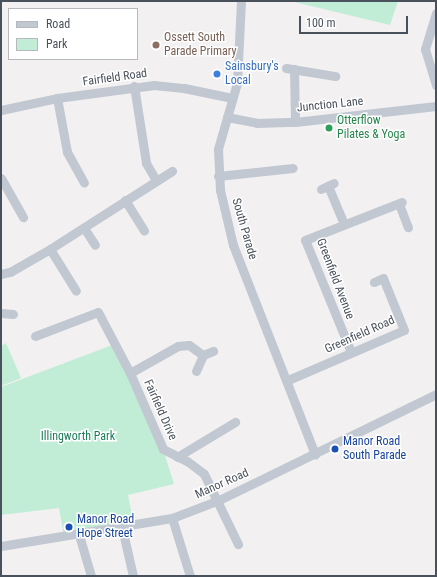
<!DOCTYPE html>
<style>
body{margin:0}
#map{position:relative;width:437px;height:577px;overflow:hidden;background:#f2f0f0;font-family:"Roboto Condensed",sans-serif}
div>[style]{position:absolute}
.green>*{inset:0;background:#c1edd7}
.minor>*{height:9px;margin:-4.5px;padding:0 4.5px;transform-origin:4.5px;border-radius:4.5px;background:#c1c8d1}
.dots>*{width:11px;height:11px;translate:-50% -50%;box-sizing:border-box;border:2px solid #fff;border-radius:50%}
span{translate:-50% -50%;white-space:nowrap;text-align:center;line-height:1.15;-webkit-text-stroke:3px #fff;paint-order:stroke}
.education-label{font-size:12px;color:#785e54}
.left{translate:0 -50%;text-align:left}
.shop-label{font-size:12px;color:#366cbe}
.street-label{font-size:12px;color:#49515c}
.leisure-label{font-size:12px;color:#27864d}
.park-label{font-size:12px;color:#1c7b57}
.transit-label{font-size:12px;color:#164399}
.frame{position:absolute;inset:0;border:2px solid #49515c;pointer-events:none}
.legend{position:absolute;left:8px;top:8px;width:130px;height:52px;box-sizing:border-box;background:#fff;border:1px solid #b6b9be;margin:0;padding:5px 7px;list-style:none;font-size:12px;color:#49515c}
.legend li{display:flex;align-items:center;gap:8px;height:20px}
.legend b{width:20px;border:1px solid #b6b9be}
.scale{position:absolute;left:299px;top:16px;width:109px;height:18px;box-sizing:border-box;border:2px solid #49515c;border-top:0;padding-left:5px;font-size:12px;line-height:14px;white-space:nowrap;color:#49515c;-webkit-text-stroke:3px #fff;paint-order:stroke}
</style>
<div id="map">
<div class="green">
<i style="clip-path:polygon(290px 1px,398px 1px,390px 25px)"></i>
<i style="clip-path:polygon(6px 343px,21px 378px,1px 386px,1px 346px)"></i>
<i style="clip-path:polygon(115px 344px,163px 449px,174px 484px,128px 495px,133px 520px,64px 537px,59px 508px,1px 515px,1px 387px)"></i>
</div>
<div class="minor">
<i style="left:241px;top:1px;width:82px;rotate:92.8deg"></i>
<i style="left:237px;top:83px;width:69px;rotate:106.1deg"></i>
<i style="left:218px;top:149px;width:41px;rotate:87.2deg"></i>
<i style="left:220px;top:190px;width:57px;rotate:76.7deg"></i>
<i style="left:233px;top:245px;width:225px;rotate:68.6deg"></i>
<i style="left:436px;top:13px;width:38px;rotate:107deg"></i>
<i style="left:425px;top:49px;width:38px;rotate:73deg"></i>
<i style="left:286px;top:68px;width:50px;rotate:9.3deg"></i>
<i style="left:294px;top:69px;width:53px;rotate:88.9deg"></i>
<i style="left:134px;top:86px;width:78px;rotate:81.1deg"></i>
<i style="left:146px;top:163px;width:20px;rotate:60deg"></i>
<i style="left:57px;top:98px;width:55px;rotate:79.5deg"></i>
<i style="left:67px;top:152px;width:35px;rotate:61deg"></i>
<i style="left:1px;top:110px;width:57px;rotate:-12.1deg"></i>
<i style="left:57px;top:98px;width:98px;rotate:-7.6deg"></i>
<i style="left:154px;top:85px;width:30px;rotate:6deg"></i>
<i style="left:184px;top:88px;width:49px;rotate:11.8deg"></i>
<i style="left:227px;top:117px;width:31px;rotate:11deg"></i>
<i style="left:257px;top:123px;width:38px;rotate:-2deg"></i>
<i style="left:295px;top:122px;width:142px;rotate:-6.5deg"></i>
<i style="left:218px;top:176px;width:75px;rotate:-6.1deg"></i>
<i style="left:1px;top:178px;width:45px;rotate:60.6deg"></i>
<i style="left:328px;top:186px;width:41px;rotate:67.2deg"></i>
<i style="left:321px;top:189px;width:14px;rotate:-25deg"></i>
<i style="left:125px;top:200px;width:36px;rotate:58deg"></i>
<i style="left:399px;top:204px;width:25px;rotate:69deg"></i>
<i style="left:84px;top:228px;width:20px;rotate:57deg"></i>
<i style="left:50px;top:249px;width:49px;rotate:58.2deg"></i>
<i style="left:1px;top:274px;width:9px;rotate:-13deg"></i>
<i style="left:10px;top:272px;width:46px;rotate:-29.9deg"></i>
<i style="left:50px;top:249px;width:145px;rotate:-32.6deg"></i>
<i style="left:1px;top:313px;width:12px;rotate:5deg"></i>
<i style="left:35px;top:336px;width:67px;rotate:-20.9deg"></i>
<i style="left:98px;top:312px;width:69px;rotate:62.3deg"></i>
<i style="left:130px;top:373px;width:83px;rotate:66.5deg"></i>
<i style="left:163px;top:449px;width:27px;rotate:27deg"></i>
<i style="left:187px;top:461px;width:21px;rotate:37deg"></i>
<i style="left:204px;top:474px;width:78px;rotate:64.1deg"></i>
<i style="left:351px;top:352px;width:121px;rotate:-112.3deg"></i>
<i style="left:305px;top:240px;width:104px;rotate:-21.4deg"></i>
<i style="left:196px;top:371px;width:17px;rotate:-66deg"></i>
<i style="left:203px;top:355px;width:11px;rotate:-22deg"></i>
<i style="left:130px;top:373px;width:55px;rotate:-29.4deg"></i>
<i style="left:178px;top:346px;width:11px;rotate:-5deg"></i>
<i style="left:189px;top:345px;width:17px;rotate:36deg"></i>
<i style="left:288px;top:380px;width:126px;rotate:-23.3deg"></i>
<i style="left:404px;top:330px;width:56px;rotate:-112deg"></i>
<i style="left:383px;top:278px;width:10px;rotate:156deg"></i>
<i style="left:177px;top:457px;width:68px;rotate:-31.1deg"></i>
<i style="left:172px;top:518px;width:61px;rotate:72.8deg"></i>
<i style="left:122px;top:528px;width:49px;rotate:77.1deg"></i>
<i style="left:79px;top:535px;width:43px;rotate:73.7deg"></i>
<i style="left:1px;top:546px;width:173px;rotate:-9.3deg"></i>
<i style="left:172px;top:518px;width:50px;rotate:-21deg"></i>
<i style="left:219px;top:500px;width:242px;rotate:-26deg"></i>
</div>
<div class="dots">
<i style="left:156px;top:45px;background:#8d6e63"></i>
<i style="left:217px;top:74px;background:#3f7fe0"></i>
<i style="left:329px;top:128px;background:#2e9e5b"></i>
<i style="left:335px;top:449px;background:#1a4fb4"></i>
<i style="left:69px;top:527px;background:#1a4fb4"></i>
</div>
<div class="education-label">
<span class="left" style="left:164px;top:45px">Ossett South<br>Parade Primary</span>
</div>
<div class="shop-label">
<span class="left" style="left:225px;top:74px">Sainsbury's<br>Local</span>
</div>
<div class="street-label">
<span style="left:115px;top:78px;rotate:-8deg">Fairfield Road</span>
<span style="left:330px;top:105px;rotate:-6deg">Junction Lane</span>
<span style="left:244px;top:229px;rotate:74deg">South Parade</span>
<span style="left:335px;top:279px;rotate:69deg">Greenfield Avenue</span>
<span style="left:360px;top:335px;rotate:-24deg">Greenfield Road</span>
<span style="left:160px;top:410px;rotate:66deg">Fairfield Drive</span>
<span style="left:222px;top:484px;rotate:-24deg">Manor Road</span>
</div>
<div class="leisure-label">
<span class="left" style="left:337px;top:128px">Otterflow<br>Pilates &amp; Yoga</span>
</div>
<div class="park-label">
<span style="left:78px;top:437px">Illingworth Park</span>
</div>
<div class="transit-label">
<span class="left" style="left:343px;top:449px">Manor Road<br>South Parade</span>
<span class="left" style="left:77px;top:527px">Manor Road<br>Hope Street</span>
</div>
<div class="frame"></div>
<ul class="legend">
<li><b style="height:5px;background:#c1c8d1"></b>Road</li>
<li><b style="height:11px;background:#c1edd7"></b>Park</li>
</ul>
<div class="scale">100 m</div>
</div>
